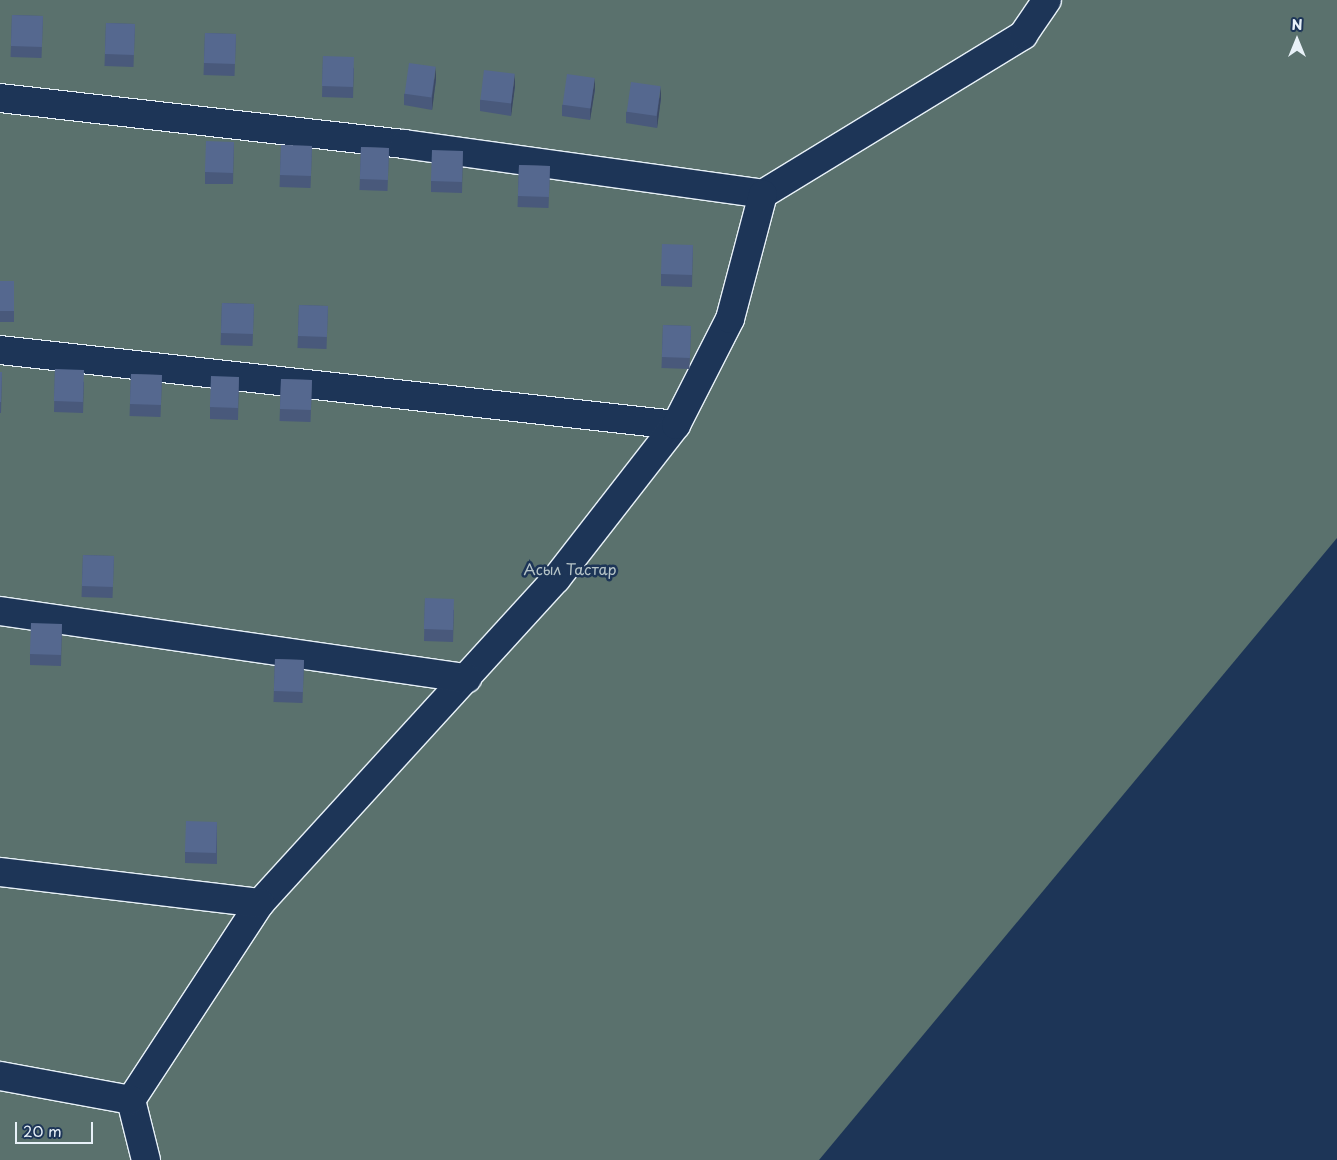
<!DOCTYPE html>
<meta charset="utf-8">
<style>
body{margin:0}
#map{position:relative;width:1337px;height:1160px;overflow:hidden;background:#1d3557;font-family:"Playpen Sans",sans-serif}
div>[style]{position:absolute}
.green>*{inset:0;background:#5a716d}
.roads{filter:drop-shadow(1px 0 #e8f1f8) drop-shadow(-1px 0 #e8f1f8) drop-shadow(0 1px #e8f1f8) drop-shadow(0 -1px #e8f1f8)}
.minor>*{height:28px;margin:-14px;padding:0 14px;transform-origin:14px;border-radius:14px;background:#1d3557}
.wall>*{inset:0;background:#49597b;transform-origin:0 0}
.shaded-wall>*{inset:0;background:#3c4964}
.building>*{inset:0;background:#55688f;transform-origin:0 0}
span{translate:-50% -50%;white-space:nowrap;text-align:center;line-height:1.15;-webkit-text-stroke:5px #1d3557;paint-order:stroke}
.park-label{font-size:15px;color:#b6c4c7}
.north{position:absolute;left:1272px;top:15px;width:50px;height:50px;-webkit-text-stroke:4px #1d3557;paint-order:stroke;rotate:0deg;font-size:14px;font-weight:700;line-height:20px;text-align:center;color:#e8f1f8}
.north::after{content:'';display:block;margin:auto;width:18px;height:22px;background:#e8f1f8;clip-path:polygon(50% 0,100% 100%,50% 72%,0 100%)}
.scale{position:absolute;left:15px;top:1122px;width:78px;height:22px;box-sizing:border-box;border:2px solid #e8f1f8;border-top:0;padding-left:6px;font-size:15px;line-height:18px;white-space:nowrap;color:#e8f1f8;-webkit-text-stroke:4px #1d3557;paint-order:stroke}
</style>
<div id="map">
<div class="green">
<i style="clip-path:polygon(0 0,1337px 0,1337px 538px,819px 1160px,0 1160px)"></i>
</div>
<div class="roads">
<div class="minor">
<i style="left:0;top:98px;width:407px;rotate:6.5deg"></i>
<i style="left:404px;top:144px;width:362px;rotate:7.9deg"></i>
<i style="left:763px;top:194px;width:305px;rotate:-31.4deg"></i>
<i style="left:1023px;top:35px;width:42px;rotate:-55.6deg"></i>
<i style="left:0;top:350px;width:680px;rotate:6.33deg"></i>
<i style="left:676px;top:425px;width:195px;rotate:127.9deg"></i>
<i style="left:556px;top:579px;width:439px;rotate:132.4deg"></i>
<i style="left:260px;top:903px;width:235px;rotate:123.2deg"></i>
<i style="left:131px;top:1100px;width:62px;rotate:76deg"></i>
<i style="left:676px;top:425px;width:119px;rotate:-63deg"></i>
<i style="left:730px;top:319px;width:129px;rotate:-75.2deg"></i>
<i style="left:0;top:611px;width:472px;rotate:8.2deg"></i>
<i style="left:0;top:872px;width:262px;rotate:6.8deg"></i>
<i style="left:0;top:1076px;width:133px;rotate:10.4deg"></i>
</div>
</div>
<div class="wall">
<i style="left:12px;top:15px;width:31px;height:42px;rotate:2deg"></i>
<i style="left:106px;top:23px;width:29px;height:43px;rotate:2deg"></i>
<i style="left:205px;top:33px;width:31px;height:42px;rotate:2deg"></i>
<i style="clip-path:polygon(323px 56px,354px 68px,353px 98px,322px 97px)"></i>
<i style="clip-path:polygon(436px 79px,432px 110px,404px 105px,404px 94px)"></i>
<i style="clip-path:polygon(515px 86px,511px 116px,480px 111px,480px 100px)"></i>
<i style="clip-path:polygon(595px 89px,590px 120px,562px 116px,562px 105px)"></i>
<i style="clip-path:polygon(661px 98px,657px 128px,626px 123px,626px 112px)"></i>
<i style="clip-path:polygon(234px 142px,233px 184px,205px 184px,205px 172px)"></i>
<i style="left:281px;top:145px;width:31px;height:42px;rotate:2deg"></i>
<i style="left:361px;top:147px;width:28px;height:43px;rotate:2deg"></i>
<i style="clip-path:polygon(463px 151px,462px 193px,431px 192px,431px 181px)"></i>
<i style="left:519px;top:165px;width:31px;height:42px;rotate:2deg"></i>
<i style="clip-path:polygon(693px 245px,692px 287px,661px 286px,661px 274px)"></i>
<i style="left:0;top:281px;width:14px;height:41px"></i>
<i style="left:222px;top:303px;width:32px;height:42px;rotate:2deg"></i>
<i style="left:299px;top:305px;width:29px;height:43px;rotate:2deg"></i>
<i style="left:663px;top:325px;width:28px;height:43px;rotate:2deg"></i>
<i style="clip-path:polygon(55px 369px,84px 382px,83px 413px,54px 412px)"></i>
<i style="clip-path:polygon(0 372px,2px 372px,1px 413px,0 413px)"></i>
<i style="left:131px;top:374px;width:31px;height:42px;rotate:2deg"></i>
<i style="clip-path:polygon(239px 377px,238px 420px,210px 419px,210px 407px)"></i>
<i style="left:281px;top:379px;width:31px;height:42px;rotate:2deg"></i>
<i style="left:83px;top:555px;width:31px;height:42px;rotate:2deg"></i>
<i style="clip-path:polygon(425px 598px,454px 610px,453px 642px,424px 641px)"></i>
<i style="clip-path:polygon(62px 624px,61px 666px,30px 665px,30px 654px)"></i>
<i style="left:275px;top:659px;width:29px;height:43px;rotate:2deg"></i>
<i style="clip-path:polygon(217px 822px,217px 864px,185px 863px,185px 852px)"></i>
</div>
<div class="shaded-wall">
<i style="clip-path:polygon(436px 67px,436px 79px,432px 110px,432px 98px)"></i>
<i style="clip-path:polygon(515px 74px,515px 86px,511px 116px,511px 104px)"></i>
<i style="clip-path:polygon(595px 78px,595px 89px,590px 120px,590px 109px)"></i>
<i style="clip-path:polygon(661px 86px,661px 98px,657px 128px,657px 116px)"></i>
</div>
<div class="building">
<i style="left:12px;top:15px;width:31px;height:31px;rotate:2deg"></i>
<i style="left:106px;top:23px;width:29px;height:31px;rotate:2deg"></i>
<i style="left:205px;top:33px;width:31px;height:30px;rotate:2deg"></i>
<i style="left:323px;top:56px;width:31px;height:30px;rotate:2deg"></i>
<i style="left:409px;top:63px;width:27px;height:31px;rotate:8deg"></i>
<i style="left:484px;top:70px;width:31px;height:30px;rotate:7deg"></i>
<i style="left:567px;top:74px;width:28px;height:31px;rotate:8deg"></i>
<i style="left:631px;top:82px;width:30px;height:30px;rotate:8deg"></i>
<i style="left:206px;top:141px;width:28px;height:31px;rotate:2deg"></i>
<i style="left:281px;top:145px;width:31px;height:30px;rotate:2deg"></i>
<i style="left:361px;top:147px;width:28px;height:32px;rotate:2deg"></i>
<i style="left:432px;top:150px;width:31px;height:31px;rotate:2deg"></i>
<i style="left:519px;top:165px;width:31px;height:31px;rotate:2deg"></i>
<i style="left:662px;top:244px;width:31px;height:30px;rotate:2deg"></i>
<i style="left:0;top:281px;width:14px;height:30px"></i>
<i style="left:222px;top:303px;width:32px;height:30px;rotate:2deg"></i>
<i style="left:299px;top:305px;width:29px;height:31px;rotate:2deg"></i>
<i style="left:663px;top:325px;width:28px;height:32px;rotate:2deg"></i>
<i style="left:55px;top:369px;width:29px;height:32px;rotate:2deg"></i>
<i style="clip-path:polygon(0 372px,2px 372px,1px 402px,0 402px)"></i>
<i style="left:131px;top:374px;width:31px;height:30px;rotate:2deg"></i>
<i style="left:211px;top:376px;width:28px;height:31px;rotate:2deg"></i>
<i style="left:281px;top:379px;width:31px;height:30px;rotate:2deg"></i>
<i style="left:83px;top:555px;width:31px;height:31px;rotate:2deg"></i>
<i style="left:425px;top:598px;width:29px;height:31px;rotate:2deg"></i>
<i style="left:31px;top:623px;width:31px;height:31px;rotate:2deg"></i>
<i style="left:275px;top:659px;width:29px;height:32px;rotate:2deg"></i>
<i style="left:186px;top:821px;width:31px;height:31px;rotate:2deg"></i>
</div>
<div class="park-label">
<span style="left:570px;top:569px">Асыл Тастар</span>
</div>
<div class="north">N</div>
<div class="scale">20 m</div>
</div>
